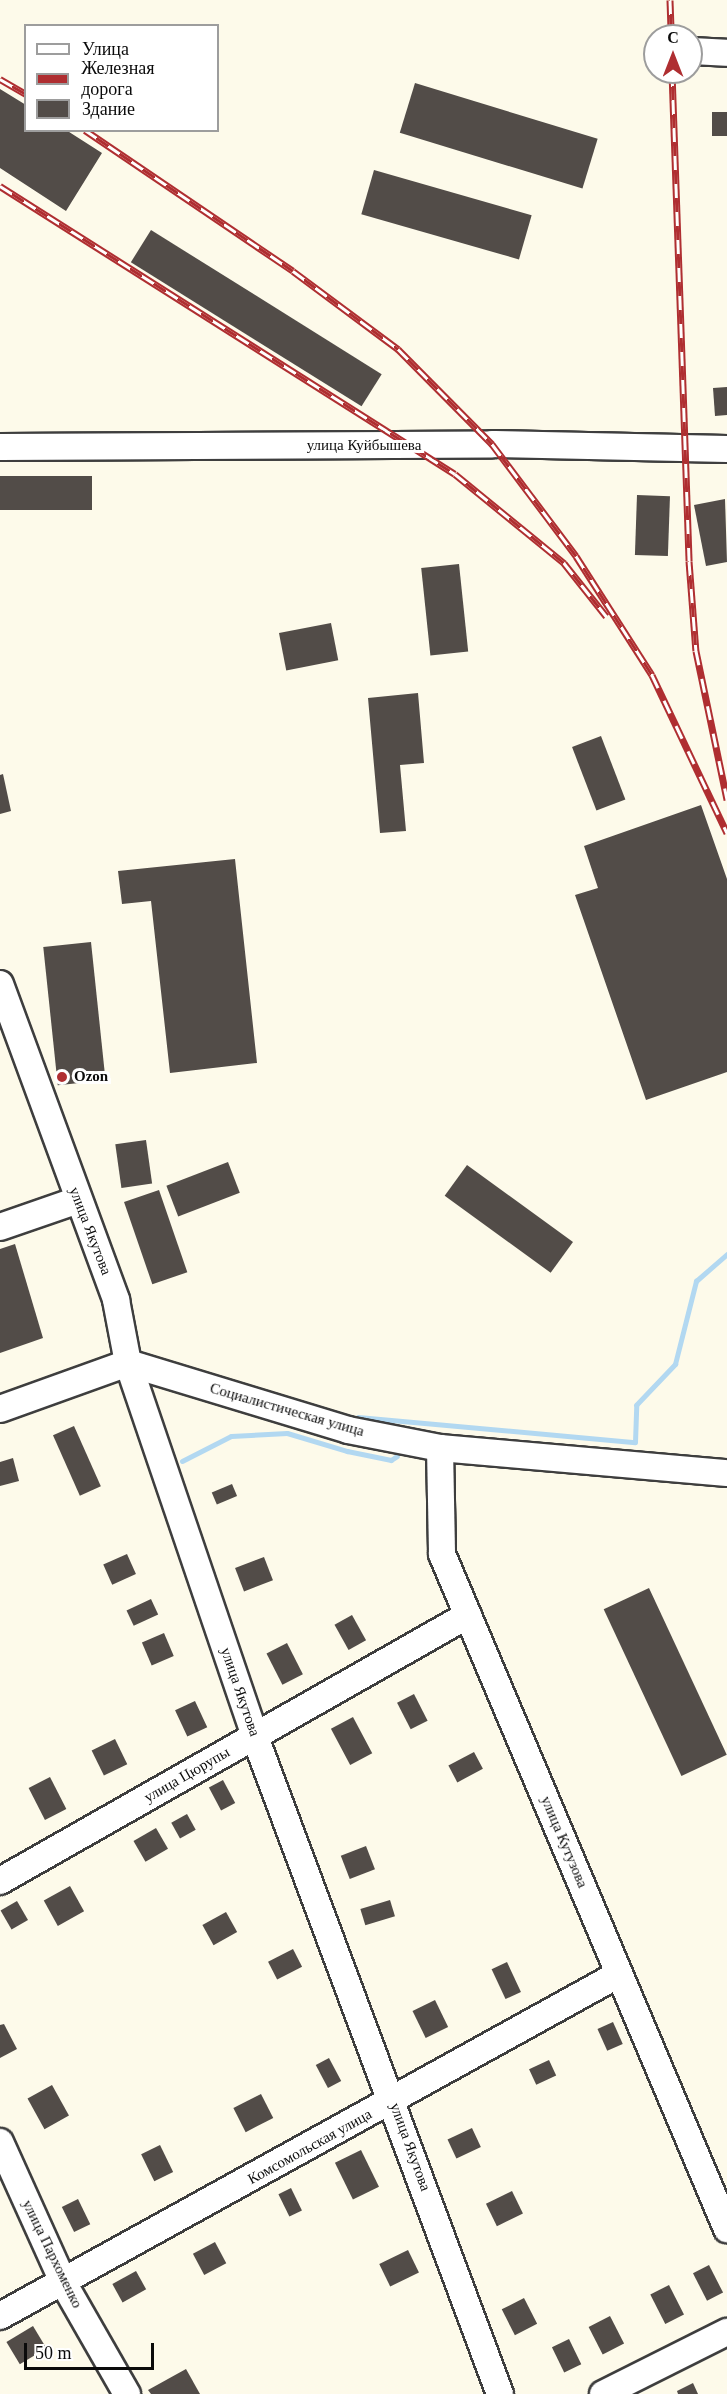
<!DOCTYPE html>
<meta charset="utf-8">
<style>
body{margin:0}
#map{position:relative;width:727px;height:2394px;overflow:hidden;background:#fdfaea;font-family:"Times New Roman",serif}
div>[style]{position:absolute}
.stream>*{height:5px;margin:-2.5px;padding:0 2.5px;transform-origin:2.5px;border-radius:2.5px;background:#b2d8f1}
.building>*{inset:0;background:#524c48;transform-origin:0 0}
.roads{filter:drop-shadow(2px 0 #3e3e3e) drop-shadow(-2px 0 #3e3e3e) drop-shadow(0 2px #3e3e3e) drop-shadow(0 -2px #3e3e3e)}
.minor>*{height:26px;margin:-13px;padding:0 13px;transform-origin:13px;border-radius:13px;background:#fff}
.rail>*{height:7px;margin-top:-3.5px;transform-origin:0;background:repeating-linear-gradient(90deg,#fff 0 14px,#af2e31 0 28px);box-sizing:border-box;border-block:2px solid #af2e31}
.dots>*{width:16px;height:16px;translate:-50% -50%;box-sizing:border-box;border:3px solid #fff;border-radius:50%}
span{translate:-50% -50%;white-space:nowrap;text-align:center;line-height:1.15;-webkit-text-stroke:6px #fff;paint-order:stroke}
.street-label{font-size:15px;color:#0b0b0b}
.poi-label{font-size:15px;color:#0b0b0b;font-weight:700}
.left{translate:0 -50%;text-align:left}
.legend{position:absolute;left:24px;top:24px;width:195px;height:108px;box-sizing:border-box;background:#fff;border:2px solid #9d9d9d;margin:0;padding:8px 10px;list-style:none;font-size:18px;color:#0b0b0b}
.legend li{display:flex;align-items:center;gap:12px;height:30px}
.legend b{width:30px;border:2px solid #9d9d9d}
.north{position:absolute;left:643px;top:24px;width:60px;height:60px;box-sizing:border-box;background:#fff;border:2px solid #9d9d9d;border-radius:50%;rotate:0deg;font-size:16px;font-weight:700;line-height:24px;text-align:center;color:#0b0b0b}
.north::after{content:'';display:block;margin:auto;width:21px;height:27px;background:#af2e31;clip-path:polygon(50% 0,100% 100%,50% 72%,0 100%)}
.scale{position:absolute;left:24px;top:2343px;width:130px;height:27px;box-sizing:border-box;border:3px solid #0b0b0b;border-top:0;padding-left:8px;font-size:18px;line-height:21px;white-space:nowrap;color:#0b0b0b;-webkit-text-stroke:4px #fff;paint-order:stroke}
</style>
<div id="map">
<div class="stream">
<i style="left:358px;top:1417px;width:278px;rotate:5.2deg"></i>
<i style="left:635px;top:1442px;width:37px;rotate:-88deg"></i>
<i style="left:636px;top:1405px;width:57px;rotate:-46.4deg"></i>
<i style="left:675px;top:1364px;width:86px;rotate:-75.8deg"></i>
<i style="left:696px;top:1281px;width:41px;rotate:-41.1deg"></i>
<i style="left:182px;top:1461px;width:55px;rotate:-27deg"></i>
<i style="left:231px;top:1436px;width:56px;rotate:-3.1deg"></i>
<i style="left:287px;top:1433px;width:63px;rotate:16.7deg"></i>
<i style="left:347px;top:1451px;width:45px;rotate:11.6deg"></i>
<i style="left:391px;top:1460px;width:7px;rotate:-34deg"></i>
</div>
<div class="building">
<i style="left:415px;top:83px;width:191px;height:52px;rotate:17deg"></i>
<i style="clip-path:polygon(0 89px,26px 105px,26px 130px,66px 130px,102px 153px,66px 211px,0 168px)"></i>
<i style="left:727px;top:112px;width:24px;height:15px;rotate:90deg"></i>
<i style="left:374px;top:170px;width:164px;height:46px;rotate:16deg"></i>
<i style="left:151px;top:230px;width:272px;height:38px;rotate:32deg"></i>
<i style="clip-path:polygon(727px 387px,727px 415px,715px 416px,713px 388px)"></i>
<i style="left:92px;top:476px;width:34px;height:92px;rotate:90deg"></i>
<i style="left:637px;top:495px;width:33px;height:60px;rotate:2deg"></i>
<i style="clip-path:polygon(725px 499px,727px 562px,706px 566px,694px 505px)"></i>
<i style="left:459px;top:564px;width:88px;height:38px;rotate:84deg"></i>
<i style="left:331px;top:623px;width:38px;height:53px;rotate:79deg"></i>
<i style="clip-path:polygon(418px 693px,424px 763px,400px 765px,406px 831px,380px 833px,368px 698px)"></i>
<i style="left:601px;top:736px;width:68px;height:31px;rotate:69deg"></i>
<i style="clip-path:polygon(3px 774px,11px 811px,0 814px,0 775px)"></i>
<i style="clip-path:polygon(701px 805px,727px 879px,727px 1072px,646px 1100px,575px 895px,598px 888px,584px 846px)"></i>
<i style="clip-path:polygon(235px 859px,257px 1063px,170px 1073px,151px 901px,122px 904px,118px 871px)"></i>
<i style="left:91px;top:942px;width:139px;height:48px;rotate:84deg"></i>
<i style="left:146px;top:1140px;width:44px;height:31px;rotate:82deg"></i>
<i style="left:228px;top:1162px;width:33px;height:66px;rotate:69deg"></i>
<i style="left:467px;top:1165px;width:131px;height:38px;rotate:36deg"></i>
<i style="left:159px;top:1190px;width:87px;height:37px;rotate:71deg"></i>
<i style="clip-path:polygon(15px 1244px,43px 1338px,0 1353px,0 1249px)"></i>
<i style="left:74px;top:1426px;width:66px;height:23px;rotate:66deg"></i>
<i style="clip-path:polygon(13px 1458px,19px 1481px,0 1486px,0 1462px)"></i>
<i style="left:232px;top:1484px;width:13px;height:22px;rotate:67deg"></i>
<i style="left:127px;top:1554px;width:22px;height:26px;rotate:66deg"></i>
<i style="left:264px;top:1557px;width:25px;height:31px;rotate:69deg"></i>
<i style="left:649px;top:1588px;width:184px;height:50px;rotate:65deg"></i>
<i style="left:151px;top:1599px;width:17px;height:27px;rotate:65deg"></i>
<i style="left:352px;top:1615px;width:29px;height:20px;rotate:61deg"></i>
<i style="left:164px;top:1633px;width:25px;height:24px;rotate:67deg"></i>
<i style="left:287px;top:1643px;width:35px;height:23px;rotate:63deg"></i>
<i style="left:414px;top:1694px;width:30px;height:19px;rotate:63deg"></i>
<i style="left:195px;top:1701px;width:29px;height:22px;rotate:65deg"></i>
<i style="left:353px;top:1717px;width:41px;height:25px;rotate:62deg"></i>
<i style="left:115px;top:1739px;width:28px;height:26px;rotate:64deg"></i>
<i style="left:474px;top:1752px;width:19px;height:29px;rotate:62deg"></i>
<i style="left:50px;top:1777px;width:36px;height:24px;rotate:63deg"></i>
<i style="left:223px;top:1780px;width:26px;height:16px;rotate:62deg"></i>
<i style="left:187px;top:1814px;width:18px;height:18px;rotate:61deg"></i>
<i style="left:156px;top:1828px;width:24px;height:26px;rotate:60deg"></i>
<i style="left:366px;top:1846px;width:25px;height:27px;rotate:69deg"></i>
<i style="left:70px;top:1886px;width:29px;height:30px;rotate:61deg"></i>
<i style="left:390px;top:1900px;width:17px;height:31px;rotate:73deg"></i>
<i style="left:17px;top:1901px;width:22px;height:19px;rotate:60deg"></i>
<i style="left:226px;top:1912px;width:23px;height:27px;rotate:61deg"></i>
<i style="left:293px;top:1949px;width:20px;height:28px;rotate:63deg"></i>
<i style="left:507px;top:1962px;width:33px;height:17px;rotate:65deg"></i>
<i style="left:435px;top:2000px;width:30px;height:25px;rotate:64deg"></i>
<i style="left:613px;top:2022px;width:24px;height:17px;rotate:66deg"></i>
<i style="clip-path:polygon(4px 2024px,17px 2049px,0 2058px,0 2025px)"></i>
<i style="left:329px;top:2058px;width:26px;height:15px;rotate:62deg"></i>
<i style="left:549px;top:2060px;width:17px;height:22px;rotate:65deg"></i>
<i style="left:52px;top:2085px;width:35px;height:28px;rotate:61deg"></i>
<i style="left:261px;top:2094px;width:27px;height:31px;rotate:63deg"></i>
<i style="left:472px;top:2128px;width:21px;height:27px;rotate:65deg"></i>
<i style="left:160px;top:2145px;width:30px;height:21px;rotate:64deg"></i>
<i style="left:361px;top:2150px;width:41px;height:29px;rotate:64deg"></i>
<i style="left:291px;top:2188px;width:25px;height:14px;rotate:64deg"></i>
<i style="left:512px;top:2191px;width:25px;height:29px;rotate:64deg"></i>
<i style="left:78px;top:2199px;width:28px;height:18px;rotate:64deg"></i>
<i style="left:215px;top:2242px;width:24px;height:25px;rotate:62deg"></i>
<i style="left:408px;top:2250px;width:25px;height:32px;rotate:64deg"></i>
<i style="left:709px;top:2265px;width:31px;height:18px;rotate:63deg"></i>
<i style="left:136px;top:2271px;width:21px;height:27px;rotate:61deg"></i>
<i style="left:669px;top:2285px;width:33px;height:21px;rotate:63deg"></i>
<i style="left:524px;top:2298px;width:29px;height:25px;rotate:63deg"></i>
<i style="left:610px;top:2316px;width:31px;height:24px;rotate:63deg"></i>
<i style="left:33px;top:2326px;width:26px;height:31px;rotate:59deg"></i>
<i style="left:569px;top:2339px;width:28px;height:19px;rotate:64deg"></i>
<i style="clip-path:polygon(186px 2369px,200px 2394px,151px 2394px,148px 2390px)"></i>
<i style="clip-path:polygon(693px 2383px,698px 2394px,678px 2394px,677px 2391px)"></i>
</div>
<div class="roads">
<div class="minor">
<i style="left:691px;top:51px;width:36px;rotate:3deg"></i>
<i style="left:0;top:447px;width:492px;rotate:-0.3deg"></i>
<i style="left:492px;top:444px;width:235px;rotate:1.2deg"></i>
<i style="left:0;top:984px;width:337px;rotate:69.8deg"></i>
<i style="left:116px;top:1300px;width:64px;rotate:79.2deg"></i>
<i style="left:128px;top:1363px;width:395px;rotate:71.2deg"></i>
<i style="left:255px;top:1737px;width:701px;rotate:69.55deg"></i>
<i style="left:0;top:1227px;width:83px;rotate:-19.1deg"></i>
<i style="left:0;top:1409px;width:136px;rotate:-19.8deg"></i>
<i style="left:128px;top:1363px;width:230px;rotate:16.9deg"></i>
<i style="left:348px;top:1430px;width:94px;rotate:11.1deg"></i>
<i style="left:440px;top:1448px;width:288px;rotate:5deg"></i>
<i style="left:440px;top:1448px;width:106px;rotate:88.9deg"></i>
<i style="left:442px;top:1554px;width:733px;rotate:67.11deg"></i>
<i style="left:0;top:1881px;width:538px;rotate:-29.61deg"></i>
<i style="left:0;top:2142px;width:156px;rotate:65.7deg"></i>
<i style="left:64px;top:2284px;width:127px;rotate:60.2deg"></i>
<i style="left:0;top:2316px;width:707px;rotate:-28.92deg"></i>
<i style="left:603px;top:2394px;width:139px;rotate:-26.6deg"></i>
</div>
</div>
<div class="rail">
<i style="left:670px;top:0;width:36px;rotate:88deg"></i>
<i style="left:672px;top:72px;width:489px;rotate:88deg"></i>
<i style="left:689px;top:561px;width:90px;rotate:85.6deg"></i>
<i style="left:696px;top:651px;width:152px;rotate:78.2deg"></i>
<i style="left:0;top:79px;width:30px;rotate:30deg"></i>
<i style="left:85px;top:130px;width:251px;rotate:34.1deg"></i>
<i style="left:293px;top:271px;width:131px;rotate:36.6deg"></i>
<i style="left:398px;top:349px;width:134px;rotate:45.3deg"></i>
<i style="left:492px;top:444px;width:140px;rotate:53.1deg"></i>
<i style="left:576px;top:556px;width:141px;rotate:57.4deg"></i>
<i style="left:652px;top:675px;width:175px;rotate:64.6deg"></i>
<i style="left:0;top:186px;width:538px;rotate:32.33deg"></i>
<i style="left:455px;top:474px;width:141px;rotate:39.2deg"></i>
<i style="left:564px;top:563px;width:68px;rotate:51.6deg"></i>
</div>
<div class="dots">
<i style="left:62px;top:1077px;background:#af2e31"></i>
</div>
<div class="street-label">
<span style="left:364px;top:446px">улица Куйбышева</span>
<span style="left:90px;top:1231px;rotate:69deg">улица Якутова</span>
<span style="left:287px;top:1410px;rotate:16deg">Социалистическая улица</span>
<span style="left:240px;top:1692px;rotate:71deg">улица Якутова</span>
<span style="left:187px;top:1775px;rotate:-30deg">улица Цюрупы</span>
<span style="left:564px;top:1842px;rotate:67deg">улица Кутузова</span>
<span style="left:310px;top:2147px;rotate:-29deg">Комсомольская улица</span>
<span style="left:410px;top:2147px;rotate:70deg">улица Якутова</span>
<span style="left:52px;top:2254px;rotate:64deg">улица Пархоменко</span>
</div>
<div class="poi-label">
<span class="left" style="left:74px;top:1077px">Ozon</span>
</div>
<ul class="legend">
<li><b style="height:8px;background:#fff"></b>Улица</li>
<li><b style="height:8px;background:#af2e31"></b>Железная дорога</li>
<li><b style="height:16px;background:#524c48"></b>Здание</li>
</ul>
<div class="north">С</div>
<div class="scale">50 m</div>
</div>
